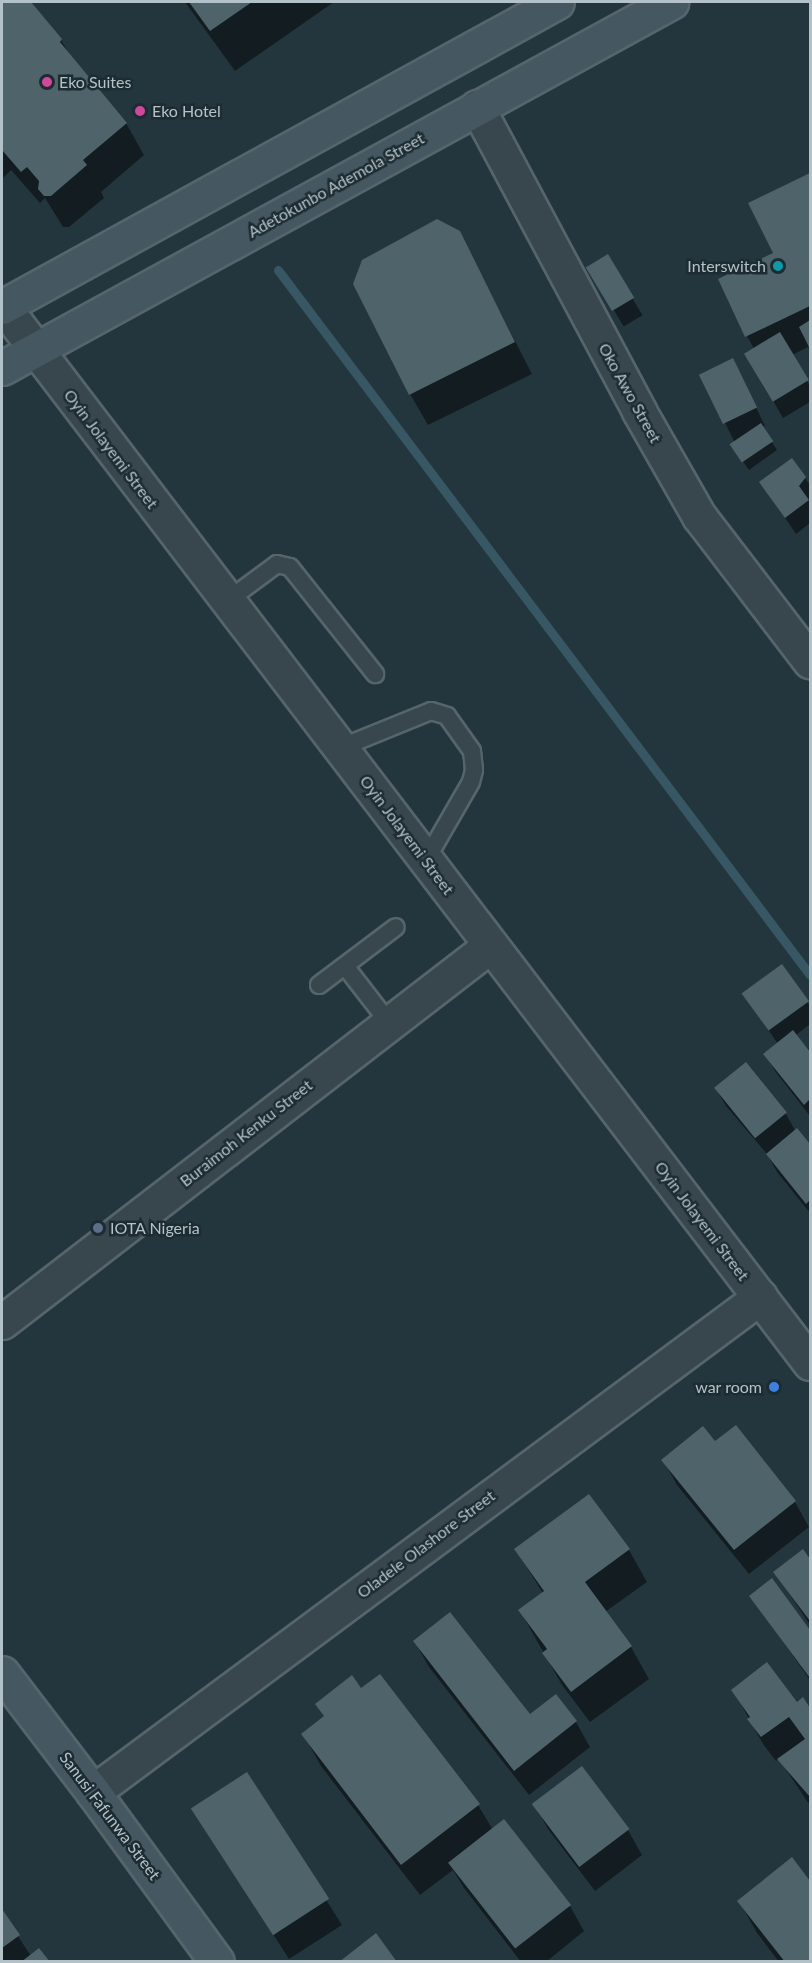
<!DOCTYPE html>
<style>
body{margin:0}
#map{position:relative;width:812px;height:1963px;overflow:hidden;background:#24363d;font-family:Lato,sans-serif}
div>[style]{position:absolute}
.shadow>*{inset:0;background:#0007;transform-origin:0 0}
.stream>*{height:9px;margin:-4.5px;padding:0 4.5px;transform-origin:4.5px;border-radius:4.5px;background:#375764}
.building>*{inset:0;background:#4f636b;transform-origin:0 0}
.roads{filter:drop-shadow(2px 0 #56656b) drop-shadow(-2px 0 #56656b) drop-shadow(0 2px #56656b) drop-shadow(0 -2px #56656b)}
.service>*{height:16px;margin:-8px;padding:0 8px;transform-origin:8px;border-radius:8px;background:#38474d}
.minor>*{height:33px;margin:-16.5px;padding:0 16.5px;transform-origin:16.5px;border-radius:16.5px;background:#38474d}
.secondary>*{height:33px;margin:-16.5px;padding:0 16.5px;transform-origin:16.5px;border-radius:16.5px;background:#455760}
.dots>*{width:16px;height:16px;translate:-50% -50%;box-sizing:border-box;border:3px solid #1d2c32;border-radius:50%}
span{translate:-50% -50%;white-space:nowrap;text-align:center;line-height:1.15;-webkit-text-stroke:5px #1d2c32;paint-order:stroke}
.poi-label{font-size:16px;color:#b3c2c9}
.left{translate:0 -50%;text-align:left}
.right{translate:-100% -50%;text-align:right}
.street-label{font-size:16px;color:#b3c2c9}
.frame{position:absolute;inset:0;border:3px solid #b3c2c9;pointer-events:none}
</style>
<div id="map">
<div class="shadow">
<i style="clip-path:polygon(2px 2px,29px 2px,61px 40px,73px 60px,126px 123px,144px 155px,101px 192px,104px 198px,69px 227px,63px 227px,45px 198px,40px 203px,11px 170px,2px 179px)"></i>
<i style="clip-path:polygon(185px 2px,334px 2px,235px 71px)"></i>
<i style="clip-path:polygon(810px 175px,810px 346px,792px 355px,810px 386px,810px 402px,783px 418px,746px 354px,754px 349px,747px 336px,775px 254px,750px 204px)"></i>
<i style="clip-path:polygon(459px 232px,532px 374px,428px 425px,410px 394px)"></i>
<i style="left:607px;top:256px;width:69px;height:22px;rotate:59deg"></i>
<i style="clip-path:polygon(733px 360px,765px 426px,762px 427px,777px 450px,749px 470px,737px 453px,741px 439px,734px 441px,701px 374px)"></i>
<i style="clip-path:polygon(805px 478px,809px 484px,810px 483px,810px 523px,796px 534px,761px 482px)"></i>
<i style="clip-path:polygon(782px 966px,810px 1006px,810px 1024px,796px 1035px,810px 1054px,810px 1116px,775px 1071px,765px 1054px,778px 1044px,744px 994px)"></i>
<i style="clip-path:polygon(716px 1089px,786px 1114px,796px 1132px,810px 1147px,810px 1213px,777px 1172px,767px 1154px,726px 1106px)"></i>
<i style="clip-path:polygon(715px 1443px,795px 1502px,809px 1527px,749px 1574px,677px 1485px,663px 1460px)"></i>
<i style="clip-path:polygon(588px 1496px,629px 1550px,647px 1582px,605px 1612px,631px 1647px,649px 1679px,590px 1722px,562px 1685px,520px 1611px,543px 1593px,516px 1550px)"></i>
<i style="clip-path:polygon(803px 1551px,810px 1561px,810px 1625px,775px 1572px)"></i>
<i style="clip-path:polygon(772px 1580px,810px 1632px,810px 1680px,751px 1596px)"></i>
<i style="clip-path:polygon(415px 1642px,530px 1717px,556px 1696px,576px 1722px,590px 1747px,529px 1795px,429px 1667px)"></i>
<i style="clip-path:polygon(380px 1676px,478px 1805px,493px 1830px,504px 1821px,570px 1906px,584px 1931px,546px 1962px,521px 1962px,464px 1888px,453px 1870px,420px 1895px,321px 1766px,303px 1734px,325px 1718px,317px 1704px,361px 1690px)"></i>
<i style="clip-path:polygon(733px 1690px,797px 1704px,803px 1700px,810px 1710px,809px 1804px,779px 1759px,776px 1761px,763px 1744px)"></i>
<i style="clip-path:polygon(582px 1768px,628px 1830px,642px 1855px,595px 1891px,548px 1829px,534px 1804px)"></i>
<i style="clip-path:polygon(247px 1774px,342px 1925px,289px 1959px,208px 1833px)"></i>
<i style="clip-path:polygon(791px 1859px,810px 1883px,810px 1962px,779px 1962px,757px 1933px,739px 1901px)"></i>
<i style="clip-path:polygon(2px 1912px,31px 1956px,48px 1962px,2px 1962px)"></i>
</div>
<div class="stream">
<i style="left:278px;top:270px;width:883px;rotate:52.96deg"></i>
</div>
<div class="building">
<i style="clip-path:polygon(2px 2px,31px 2px,62px 39px,60px 42px,127px 123px,83px 160px,87px 165px,51px 196px,44px 196px,38px 189px,39px 181px,27px 167px,21px 172px,2px 150px)"></i>
<i style="clip-path:polygon(189px 2px,252px 2px,210px 31px)"></i>
<i style="clip-path:polygon(810px 173px,810px 306px,745px 337px,718px 279px,773px 253px,748px 203px)"></i>
<i style="clip-path:polygon(437px 219px,460px 231px,515px 342px,409px 395px,353px 284px,362px 260px)"></i>
<i style="left:608px;top:254px;width:51px;height:26px;rotate:59deg"></i>
<i style="clip-path:polygon(810px 320px,810px 349px,799px 327px)"></i>
<i style="left:780px;top:332px;width:56px;height:42px;rotate:59deg"></i>
<i style="left:733px;top:358px;width:55px;height:38px;rotate:64deg"></i>
<i style="left:761px;top:423px;width:22px;height:38px;rotate:56deg"></i>
<i style="clip-path:polygon(792px 458px,806px 477px,799px 486px,809px 500px,785px 518px,759px 482px)"></i>
<i style="left:782px;top:964px;width:46px;height:50px;rotate:54deg"></i>
<i style="clip-path:polygon(793px 1030px,810px 1052px,810px 1099px,804px 1105px,763px 1054px)"></i>
<i style="left:746px;top:1062px;width:65px;height:41px;rotate:51deg"></i>
<i style="clip-path:polygon(797px 1128px,810px 1144px,810px 1200px,806px 1204px,766px 1154px)"></i>
<i style="clip-path:polygon(736px 1425px,796px 1501px,734px 1550px,661px 1460px,703px 1426px,715px 1441px)"></i>
<i style="clip-path:polygon(589px 1494px,630px 1549px,585px 1582px,632px 1646px,571px 1692px,542px 1653px,547px 1649px,518px 1610px,544px 1591px,514px 1549px)"></i>
<i style="clip-path:polygon(803px 1549px,810px 1559px,810px 1621px,773px 1572px)"></i>
<i style="clip-path:polygon(772px 1578px,810px 1630px,810px 1678px,749px 1596px)"></i>
<i style="clip-path:polygon(450px 1612px,530px 1714px,556px 1694px,577px 1721px,514px 1771px,413px 1641px)"></i>
<i style="clip-path:polygon(767px 1662px,797px 1702px,803px 1697px,810px 1708px,810px 1797px,777px 1759px,805px 1739px,789px 1717px,761px 1737px,747px 1719px,750px 1717px,731px 1690px)"></i>
<i style="clip-path:polygon(380px 1674px,480px 1804px,401px 1865px,301px 1734px,324px 1716px,315px 1704px,352px 1675px,361px 1688px)"></i>
<i style="left:582px;top:1766px;width:79px;height:63px;rotate:53deg"></i>
<i style="left:247px;top:1772px;width:151px;height:67px;rotate:57deg"></i>
<i style="left:504px;top:1819px;width:109px;height:71px;rotate:52deg"></i>
<i style="clip-path:polygon(792px 1857px,810px 1881px,810px 1962px,785px 1962px,737px 1901px)"></i>
<i style="clip-path:polygon(2px 1909px,20px 1935px,2px 1948px)"></i>
<i style="clip-path:polygon(376px 1933px,397px 1962px,339px 1962px)"></i>
<i style="clip-path:polygon(39px 1948px,50px 1962px,21px 1962px)"></i>
</div>
<div class="roads">
<div class="service">
<i style="left:227px;top:601px;width:62px;rotate:-36.5deg"></i>
<i style="left:277px;top:564px;width:13px;rotate:13deg"></i>
<i style="left:290px;top:567px;width:137px;rotate:51.5deg"></i>
<i style="left:340px;top:748px;width:98px;rotate:-22.1deg"></i>
<i style="left:431px;top:711px;width:17px;rotate:17deg"></i>
<i style="left:447px;top:716px;width:43px;rotate:54.5deg"></i>
<i style="left:472px;top:751px;width:19px;rotate:84deg"></i>
<i style="left:474px;top:770px;width:12px;rotate:104deg"></i>
<i style="left:471px;top:782px;width:90px;rotate:120deg"></i>
<i style="left:345px;top:966px;width:72px;rotate:52.3deg"></i>
<i style="left:319px;top:985px;width:96px;rotate:-37deg"></i>
</div>
<div class="minor">
<i style="left:477px;top:107px;width:344px;rotate:61.9deg"></i>
<i style="left:639px;top:411px;width:121px;rotate:60.3deg"></i>
<i style="left:699px;top:516px;width:183px;rotate:52.6deg"></i>
<i style="left:3px;top:306px;width:1330px;rotate:52.64deg"></i>
<i style="left:2px;top:1322px;width:617px;rotate:-37.63deg"></i>
<i style="left:93px;top:1792px;width:831px;rotate:-36.58deg"></i>
</div>
<div class="secondary">
<i style="left:2px;top:307px;width:633px;rotate:-28.79deg"></i>
<i style="left:2px;top:368px;width:763px;rotate:-28.68deg"></i>
<i style="left:2px;top:1673px;width:150px;rotate:52.6deg"></i>
<i style="left:93px;top:1792px;width:210px;rotate:53.9deg"></i>
</div>
</div>
<div class="dots">
<i style="left:47px;top:82px;background:#d1479c"></i>
<i style="left:140px;top:111px;background:#d1479c"></i>
<i style="left:778px;top:266px;background:#0f9aa8"></i>
<i style="left:98px;top:1228px;background:#5c6f8a"></i>
<i style="left:774px;top:1387px;background:#3f7fe0"></i>
</div>
<div class="poi-label">
<span class="left" style="left:59px;top:82px">Eko Suites</span>
<span class="left" style="left:152px;top:111px">Eko Hotel</span>
<span class="right" style="left:766px;top:266px">Interswitch</span>
<span class="left" style="left:110px;top:1228px">IOTA Nigeria</span>
<span class="right" style="left:762px;top:1387px">war room</span>
</div>
<div class="street-label">
<span style="left:336px;top:185px;rotate:-29deg">Adetokunbo Ademola Street</span>
<span style="left:630px;top:393px;rotate:61deg">Oko Awo Street</span>
<span style="left:111px;top:449px;rotate:53deg">Oyin Jolayemi Street</span>
<span style="left:407px;top:835px;rotate:53deg">Oyin Jolayemi Street</span>
<span style="left:246px;top:1133px;rotate:-38deg">Buraimoh Kenku Street</span>
<span style="left:702px;top:1221px;rotate:53deg">Oyin Jolayemi Street</span>
<span style="left:426px;top:1544px;rotate:-37deg">Oladele Olashore Street</span>
<span style="left:110px;top:1816px;rotate:53deg">Sanusi Fafunwa Street</span>
</div>
<div class="frame"></div>
</div>
